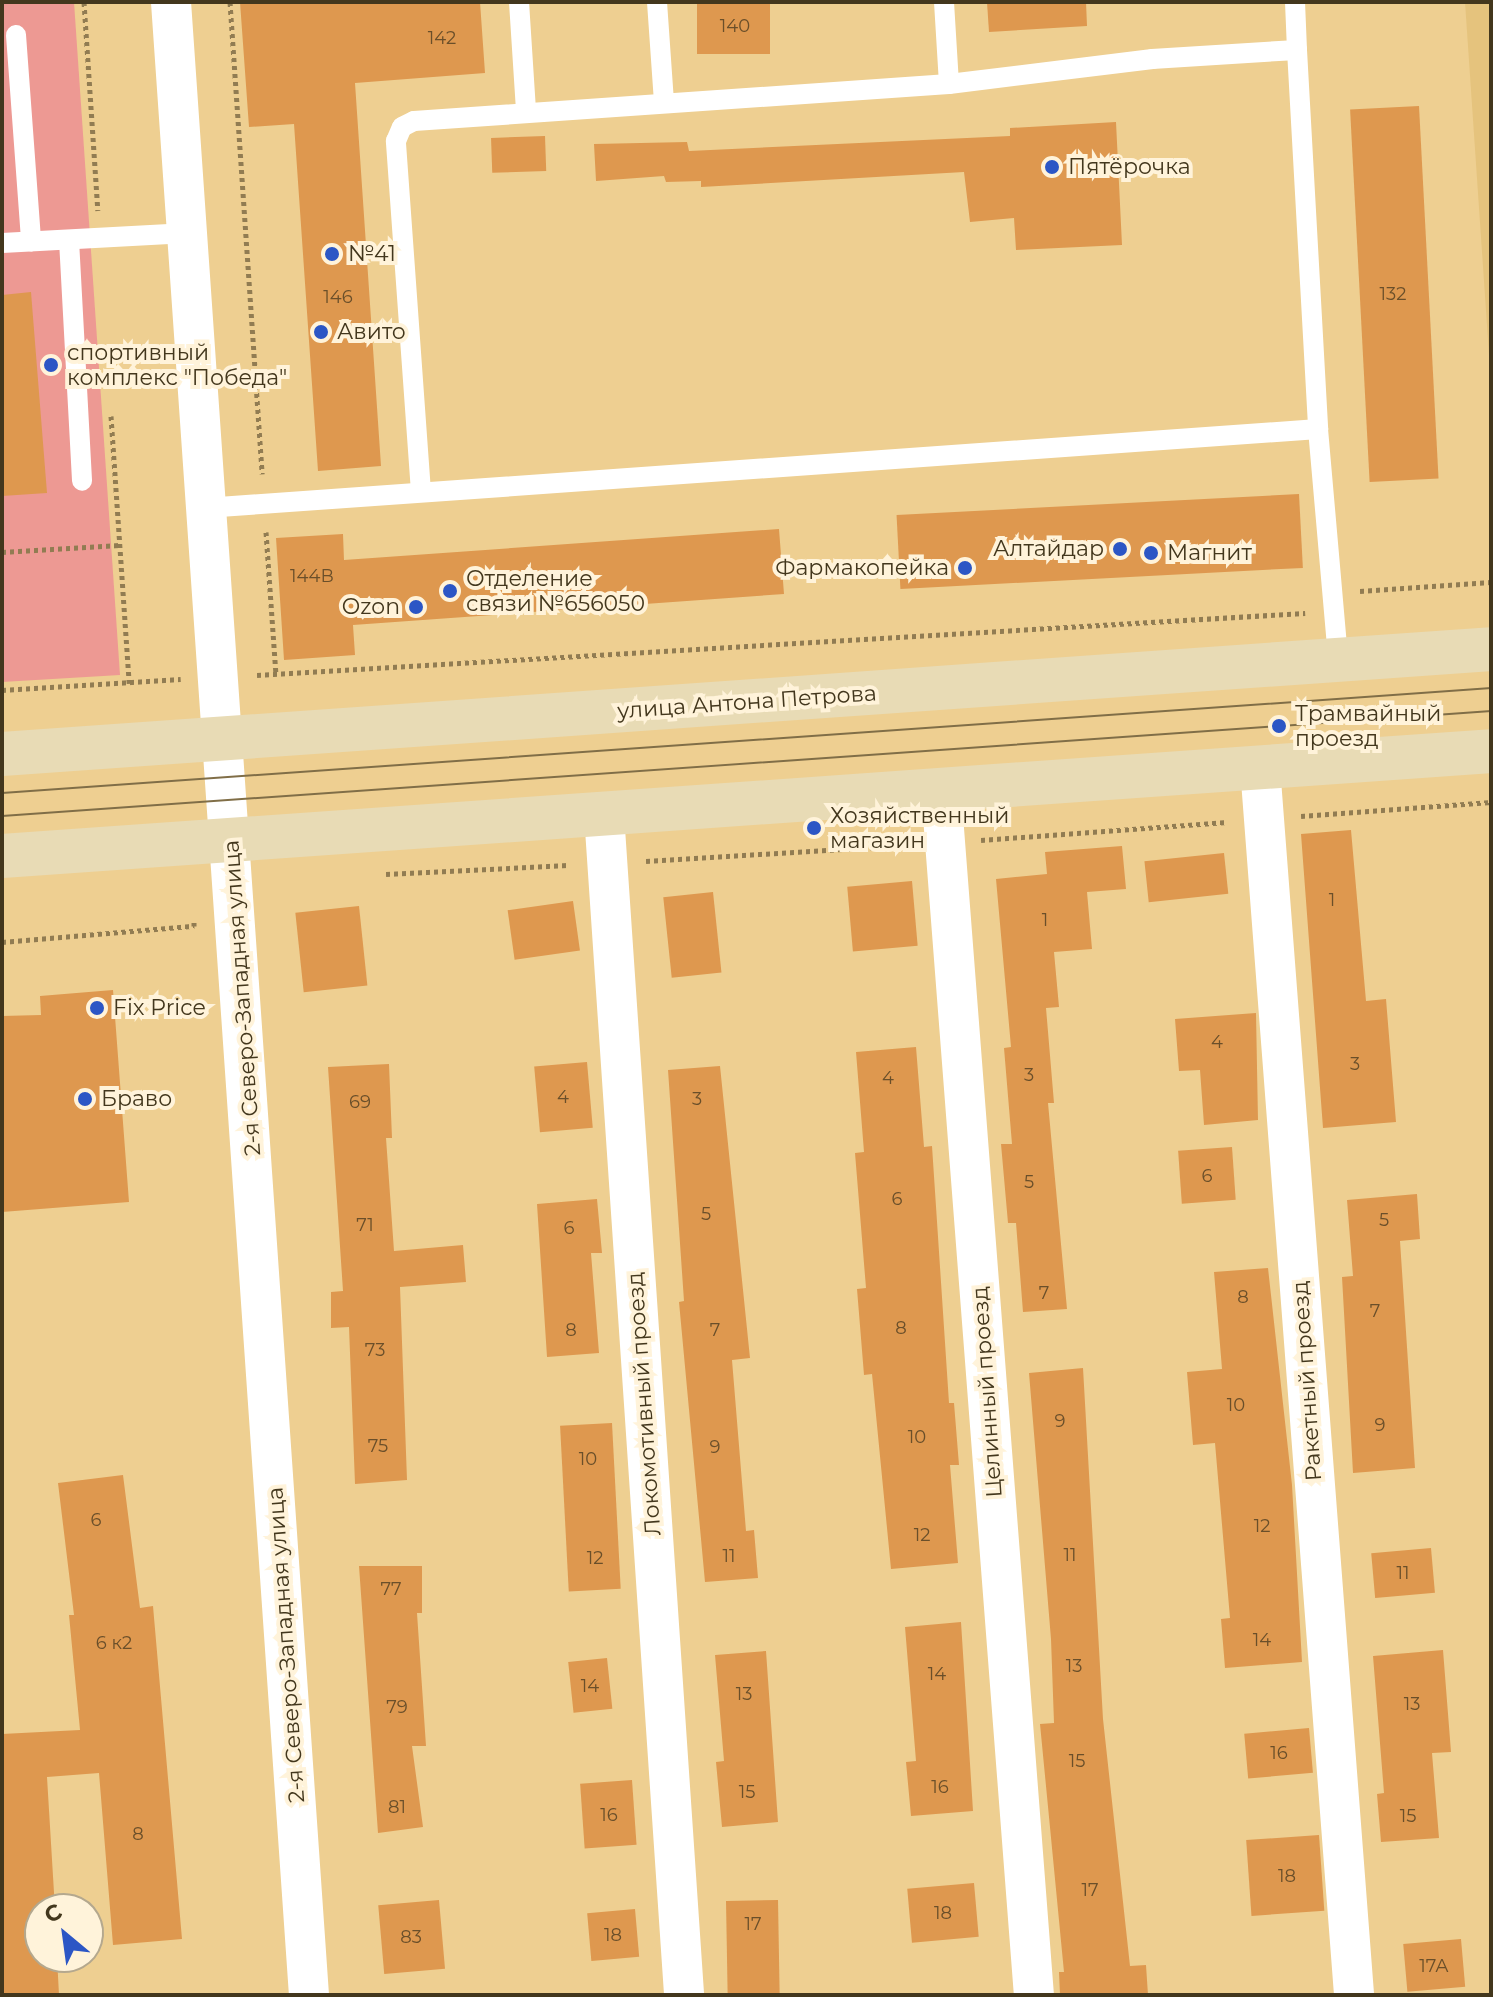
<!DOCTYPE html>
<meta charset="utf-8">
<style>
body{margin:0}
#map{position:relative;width:1493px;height:1997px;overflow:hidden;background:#eecf91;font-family:Montserrat,sans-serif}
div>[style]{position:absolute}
.built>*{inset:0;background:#e5c37d}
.green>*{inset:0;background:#ed9993}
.building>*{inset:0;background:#de984f;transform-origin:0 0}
.path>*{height:5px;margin-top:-2.5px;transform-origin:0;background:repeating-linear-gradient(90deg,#917c52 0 4px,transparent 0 8px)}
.lane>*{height:20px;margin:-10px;padding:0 10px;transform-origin:10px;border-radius:10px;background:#fff}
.street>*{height:40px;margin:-20px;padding:0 20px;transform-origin:20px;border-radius:20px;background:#fff}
.secondary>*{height:44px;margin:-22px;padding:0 22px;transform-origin:22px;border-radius:22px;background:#e8dbb5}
.tram>*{height:2px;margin:-1px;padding:0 1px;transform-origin:1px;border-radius:1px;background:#806e47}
.dots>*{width:22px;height:22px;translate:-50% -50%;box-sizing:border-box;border:4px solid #fff3da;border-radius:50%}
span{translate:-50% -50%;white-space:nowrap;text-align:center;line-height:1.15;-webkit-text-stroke:8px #fff3da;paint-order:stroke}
.number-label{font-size:18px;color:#6a4f2a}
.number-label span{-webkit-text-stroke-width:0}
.poi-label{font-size:22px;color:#43371d}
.left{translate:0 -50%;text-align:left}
.right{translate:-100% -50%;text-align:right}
.street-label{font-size:22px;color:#43371d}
.frame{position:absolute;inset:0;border:4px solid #43371d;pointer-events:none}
.north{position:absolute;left:24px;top:1893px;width:80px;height:80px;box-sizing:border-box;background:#fff3da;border:2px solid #b4a88e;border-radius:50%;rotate:331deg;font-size:22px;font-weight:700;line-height:32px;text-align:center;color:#43371d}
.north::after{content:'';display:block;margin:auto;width:28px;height:36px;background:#2c56c5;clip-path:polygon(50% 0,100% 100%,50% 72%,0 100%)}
</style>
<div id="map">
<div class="built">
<i style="clip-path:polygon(1465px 2px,1491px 2px,1491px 384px)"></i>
</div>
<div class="green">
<i style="clip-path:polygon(2px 2px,74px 2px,120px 675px,2px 682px)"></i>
</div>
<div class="building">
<i style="clip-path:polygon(240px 2px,480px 2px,485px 73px,355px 83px,381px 466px,318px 471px,294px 124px,249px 127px)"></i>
<i style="left:697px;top:2px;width:73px;height:52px"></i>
<i style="clip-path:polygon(987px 2px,1086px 2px,1087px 26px,989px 32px)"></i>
<i style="left:1419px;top:106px;width:373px;height:69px;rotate:87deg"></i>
<i style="clip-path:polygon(1116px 122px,1122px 245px,1016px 250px,1014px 218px,970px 222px,964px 172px,701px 187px,701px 181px,666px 182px,664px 176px,596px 181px,594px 144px,687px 142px,689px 151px,1010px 136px,1010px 128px)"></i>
<i style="left:545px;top:136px;width:35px;height:54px;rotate:88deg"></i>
<i style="clip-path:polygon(31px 292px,47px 493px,2px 496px,2px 295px)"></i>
<i style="left:1299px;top:494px;width:74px;height:403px;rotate:87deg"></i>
<i style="clip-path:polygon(779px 529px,784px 594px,353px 625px,355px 655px,284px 660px,276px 538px,343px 534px,344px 560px)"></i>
<i style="clip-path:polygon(1351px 830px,1366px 1001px,1386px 999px,1396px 1122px,1323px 1128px,1301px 834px)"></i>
<i style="clip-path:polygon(1122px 846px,1126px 889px,1087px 892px,1092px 949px,1054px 952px,1059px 1007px,1046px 1008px,1054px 1103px,1048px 1103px,1067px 1309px,1023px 1312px,1016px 1223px,1008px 1223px,1001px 1144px,1012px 1144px,1004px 1048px,1011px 1047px,996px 879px,1047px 874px,1045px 852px)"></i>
<i style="left:1224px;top:853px;width:41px;height:80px;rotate:84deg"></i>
<i style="left:912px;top:881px;width:65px;height:65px;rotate:85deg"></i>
<i style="left:713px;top:892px;width:81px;height:50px;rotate:84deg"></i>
<i style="left:573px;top:901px;width:50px;height:66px;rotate:82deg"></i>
<i style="left:359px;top:906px;width:80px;height:64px;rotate:84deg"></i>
<i style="clip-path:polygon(113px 990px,129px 1202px,2px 1212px,2px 1016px,41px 1015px,40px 996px)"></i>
<i style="clip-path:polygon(1256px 1013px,1258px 1120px,1204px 1125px,1200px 1070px,1179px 1071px,1175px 1019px)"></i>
<i style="clip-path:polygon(916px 1047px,924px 1147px,932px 1146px,949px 1403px,954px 1403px,959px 1465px,950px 1465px,958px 1563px,891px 1569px,872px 1374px,864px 1375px,857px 1289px,866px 1288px,855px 1153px,864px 1152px,856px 1052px)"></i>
<i style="left:587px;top:1062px;width:66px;height:53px;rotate:85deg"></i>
<i style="clip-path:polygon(389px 1064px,392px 1138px,386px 1138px,394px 1251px,463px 1245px,466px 1282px,400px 1287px,407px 1480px,355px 1484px,349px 1327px,331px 1328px,331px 1292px,343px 1291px,328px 1067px)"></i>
<i style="clip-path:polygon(720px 1066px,750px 1358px,732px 1360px,746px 1531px,754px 1530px,758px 1578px,705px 1582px,679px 1302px,684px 1301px,668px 1070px)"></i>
<i style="left:1232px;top:1147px;width:53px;height:54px;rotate:86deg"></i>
<i style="clip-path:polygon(1417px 1194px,1420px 1239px,1400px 1241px,1415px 1468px,1353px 1473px,1342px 1277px,1353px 1276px,1347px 1200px)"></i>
<i style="clip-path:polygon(597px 1199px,602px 1253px,591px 1253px,599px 1353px,547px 1357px,537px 1204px)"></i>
<i style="clip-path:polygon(1268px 1268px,1292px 1485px,1302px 1662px,1225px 1668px,1221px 1619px,1230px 1618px,1215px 1443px,1193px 1445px,1187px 1372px,1222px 1369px,1214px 1272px)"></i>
<i style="clip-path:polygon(1083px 1368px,1103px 1719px,1130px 1966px,1146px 1965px,1148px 1995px,1060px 1995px,1059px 1972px,1064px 1972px,1040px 1724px,1054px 1723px,1051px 1639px,1029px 1373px)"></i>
<i style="left:612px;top:1423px;width:166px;height:52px;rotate:87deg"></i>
<i style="clip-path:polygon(123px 1475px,140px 1608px,153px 1606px,182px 1939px,113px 1945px,99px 1773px,47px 1777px,55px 1909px,40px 1909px,40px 1957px,57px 1957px,59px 1995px,3px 1995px,2px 1734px,80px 1730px,69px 1615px,74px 1615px,58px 1483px)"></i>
<i style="left:1431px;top:1548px;width:45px;height:60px;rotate:85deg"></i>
<i style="clip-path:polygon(359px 1566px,422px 1566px,422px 1613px,417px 1613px,426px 1746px,412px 1746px,423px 1827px,378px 1833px)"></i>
<i style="clip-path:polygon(961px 1622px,973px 1811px,911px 1816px,906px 1762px,916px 1761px,905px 1627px)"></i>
<i style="clip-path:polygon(1443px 1650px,1451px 1752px,1432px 1753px,1439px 1838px,1381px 1842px,1377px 1794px,1384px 1793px,1373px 1656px)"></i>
<i style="clip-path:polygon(766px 1651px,778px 1822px,722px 1827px,716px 1762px,724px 1761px,715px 1655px)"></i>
<i style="left:607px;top:1658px;width:51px;height:39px;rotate:84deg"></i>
<i style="left:1309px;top:1728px;width:45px;height:65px;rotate:85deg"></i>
<i style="left:632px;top:1780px;width:65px;height:52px;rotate:86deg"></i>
<i style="left:1319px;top:1835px;width:76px;height:73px;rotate:86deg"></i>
<i style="left:974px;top:1883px;width:54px;height:67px;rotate:85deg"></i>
<i style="left:439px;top:1900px;width:69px;height:61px;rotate:85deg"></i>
<i style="left:778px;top:1900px;width:95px;height:52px;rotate:89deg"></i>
<i style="left:635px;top:1909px;width:48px;height:48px;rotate:85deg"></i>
<i style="left:1461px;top:1939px;width:48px;height:58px;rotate:85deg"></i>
</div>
<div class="path">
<i style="left:84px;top:2px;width:209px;rotate:86.2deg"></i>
<i style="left:230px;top:2px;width:473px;rotate:86.1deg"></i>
<i style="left:111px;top:416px;width:268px;rotate:86.1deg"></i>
<i style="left:266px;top:532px;width:143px;rotate:86deg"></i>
<i style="left:2px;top:552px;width:118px;rotate:-3.4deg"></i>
<i style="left:1360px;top:591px;width:131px;rotate:-3.9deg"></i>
<i style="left:257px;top:675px;width:1050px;rotate:-3.39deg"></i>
<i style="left:2px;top:690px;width:179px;rotate:-3.5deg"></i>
<i style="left:1301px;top:816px;width:191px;rotate:-4.2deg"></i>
<i style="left:981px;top:840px;width:247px;rotate:-4.2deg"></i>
<i style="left:646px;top:861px;width:262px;rotate:-3.5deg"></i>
<i style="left:386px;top:874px;width:182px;rotate:-2.8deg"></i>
<i style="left:2px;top:942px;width:193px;rotate:-4.8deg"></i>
<i style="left:194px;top:926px;width:4px;rotate:-90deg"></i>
</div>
<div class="lane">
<i style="left:519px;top:2px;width:108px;rotate:86.3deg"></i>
<i style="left:657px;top:2px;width:99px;rotate:86deg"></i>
<i style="left:944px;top:2px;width:82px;rotate:86.5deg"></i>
<i style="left:1295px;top:2px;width:48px;rotate:87.6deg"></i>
<i style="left:16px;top:35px;width:207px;rotate:85.8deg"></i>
<i style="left:69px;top:240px;width:241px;rotate:86.9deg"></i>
<i style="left:2px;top:243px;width:186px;rotate:-3.1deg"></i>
<i style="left:421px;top:492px;width:352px;rotate:-94.1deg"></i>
<i style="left:396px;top:141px;width:15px;rotate:-67deg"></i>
<i style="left:402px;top:127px;width:13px;rotate:-27deg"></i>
<i style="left:414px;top:121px;width:536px;rotate:-3.96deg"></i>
<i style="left:949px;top:84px;width:205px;rotate:-7deg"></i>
<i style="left:1152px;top:59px;width:145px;rotate:-3.6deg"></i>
<i style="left:1297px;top:50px;width:380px;rotate:86.8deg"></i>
<i style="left:1318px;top:429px;width:231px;rotate:85deg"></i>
<i style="left:205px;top:508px;width:1116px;rotate:-4.06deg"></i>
</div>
<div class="street">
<i style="left:171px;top:2px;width:1998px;rotate:86.04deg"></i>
<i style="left:1260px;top:767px;width:1232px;rotate:85.62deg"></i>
<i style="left:941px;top:790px;width:1209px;rotate:85.59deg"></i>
<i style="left:604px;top:814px;width:1184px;rotate:86.12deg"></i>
</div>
<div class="secondary">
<i style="left:2px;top:754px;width:1493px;rotate:-4.03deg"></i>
<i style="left:2px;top:856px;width:1493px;rotate:-4.03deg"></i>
</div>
<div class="tram">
<i style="left:2px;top:793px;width:1493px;rotate:-4.03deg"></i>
<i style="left:2px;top:816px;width:1493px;rotate:-4.03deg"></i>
</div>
<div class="dots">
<i style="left:1052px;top:167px;background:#2c56c5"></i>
<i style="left:332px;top:254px;background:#2c56c5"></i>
<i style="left:321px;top:332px;background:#2c56c5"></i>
<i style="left:51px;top:365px;background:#2c56c5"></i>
<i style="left:1120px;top:549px;background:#2c56c5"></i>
<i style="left:1151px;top:553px;background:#2c56c5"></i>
<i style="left:965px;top:568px;background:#2c56c5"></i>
<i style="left:450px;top:591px;background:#2c56c5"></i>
<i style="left:416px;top:607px;background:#2c56c5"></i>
<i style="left:1279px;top:726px;background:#2c56c5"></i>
<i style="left:814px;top:828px;background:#2c56c5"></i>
<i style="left:97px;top:1008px;background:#2c56c5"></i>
<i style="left:85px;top:1099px;background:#2c56c5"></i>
</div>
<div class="number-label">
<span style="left:735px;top:26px">140</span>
<span style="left:442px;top:38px">142</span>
<span style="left:1393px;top:294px">132</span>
<span style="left:338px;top:297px">146</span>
<span style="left:312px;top:576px">144В</span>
<span style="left:1332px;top:900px">1</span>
<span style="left:1045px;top:920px">1</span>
<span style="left:1217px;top:1042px">4</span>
<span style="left:1355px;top:1064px">3</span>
<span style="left:1029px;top:1075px">3</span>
<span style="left:888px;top:1078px">4</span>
<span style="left:563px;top:1097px">4</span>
<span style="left:697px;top:1099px">3</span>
<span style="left:360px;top:1102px">69</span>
<span style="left:1207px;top:1176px">6</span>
<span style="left:1029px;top:1182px">5</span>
<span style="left:897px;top:1199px">6</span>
<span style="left:706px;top:1214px">5</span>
<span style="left:1384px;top:1220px">5</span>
<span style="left:365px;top:1225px">71</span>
<span style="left:569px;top:1228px">6</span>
<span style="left:1044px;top:1293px">7</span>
<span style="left:1243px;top:1297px">8</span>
<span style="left:1375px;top:1311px">7</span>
<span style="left:901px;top:1328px">8</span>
<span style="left:571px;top:1330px">8</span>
<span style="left:715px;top:1330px">7</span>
<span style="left:375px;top:1350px">73</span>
<span style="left:1236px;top:1405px">10</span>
<span style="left:1060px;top:1421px">9</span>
<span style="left:1380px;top:1425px">9</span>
<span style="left:917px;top:1437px">10</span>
<span style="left:378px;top:1446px">75</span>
<span style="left:715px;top:1447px">9</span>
<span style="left:588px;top:1459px">10</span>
<span style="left:96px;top:1520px">6</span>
<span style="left:1262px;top:1526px">12</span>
<span style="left:922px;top:1535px">12</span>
<span style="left:1070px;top:1555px">11</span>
<span style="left:729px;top:1556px">11</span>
<span style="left:595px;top:1558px">12</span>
<span style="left:1403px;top:1573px">11</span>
<span style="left:391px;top:1589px">77</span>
<span style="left:1262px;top:1640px">14</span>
<span style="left:114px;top:1643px">6 к2</span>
<span style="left:1074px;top:1666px">13</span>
<span style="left:937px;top:1674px">14</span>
<span style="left:590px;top:1686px">14</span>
<span style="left:744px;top:1694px">13</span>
<span style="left:1412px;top:1704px">13</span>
<span style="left:397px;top:1707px">79</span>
<span style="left:1279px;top:1753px">16</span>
<span style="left:1077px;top:1761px">15</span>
<span style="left:940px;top:1787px">16</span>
<span style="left:747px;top:1792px">15</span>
<span style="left:397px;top:1807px">81</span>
<span style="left:609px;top:1815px">16</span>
<span style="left:1408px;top:1816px">15</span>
<span style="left:138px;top:1834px">8</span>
<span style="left:1287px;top:1876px">18</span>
<span style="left:1090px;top:1890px">17</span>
<span style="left:943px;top:1913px">18</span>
<span style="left:753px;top:1924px">17</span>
<span style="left:613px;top:1935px">18</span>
<span style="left:411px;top:1937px">83</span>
<span style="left:1434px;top:1966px">17А</span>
</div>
<div class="poi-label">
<span class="left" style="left:1068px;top:167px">Пятёрочка</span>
<span class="left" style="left:348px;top:254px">№41</span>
<span class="left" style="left:337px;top:332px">Авито</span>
<span class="left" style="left:67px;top:365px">спортивный<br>комплекс "Победа"</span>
<span class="right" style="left:1104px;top:549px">Алтайдар</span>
<span class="left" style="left:1167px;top:553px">Магнит</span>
<span class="right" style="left:949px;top:568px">Фармакопейка</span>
<span class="left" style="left:466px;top:591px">Отделение<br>связи №656050</span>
<span class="right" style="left:400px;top:607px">Ozon</span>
<span class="left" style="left:1295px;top:726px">Трамвайный<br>проезд</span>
<span class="left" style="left:830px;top:828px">Хозяйственный<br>магазин</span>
<span class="left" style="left:113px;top:1008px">Fix Price</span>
<span class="left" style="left:101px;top:1099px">Браво</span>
</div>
<div class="street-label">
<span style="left:747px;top:702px;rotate:-4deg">улица Антона Петрова</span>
<span style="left:242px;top:998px;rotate:-94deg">2-я Северо-Западная улица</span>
<span style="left:1307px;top:1381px;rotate:-94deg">Ракетный проезд</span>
<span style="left:987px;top:1392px;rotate:-94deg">Целинный проезд</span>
<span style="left:644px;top:1404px;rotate:-94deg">Локомотивный проезд</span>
<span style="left:286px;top:1645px;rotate:-94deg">2-я Северо-Западная улица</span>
</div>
<div class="frame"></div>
<div class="north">С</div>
</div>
